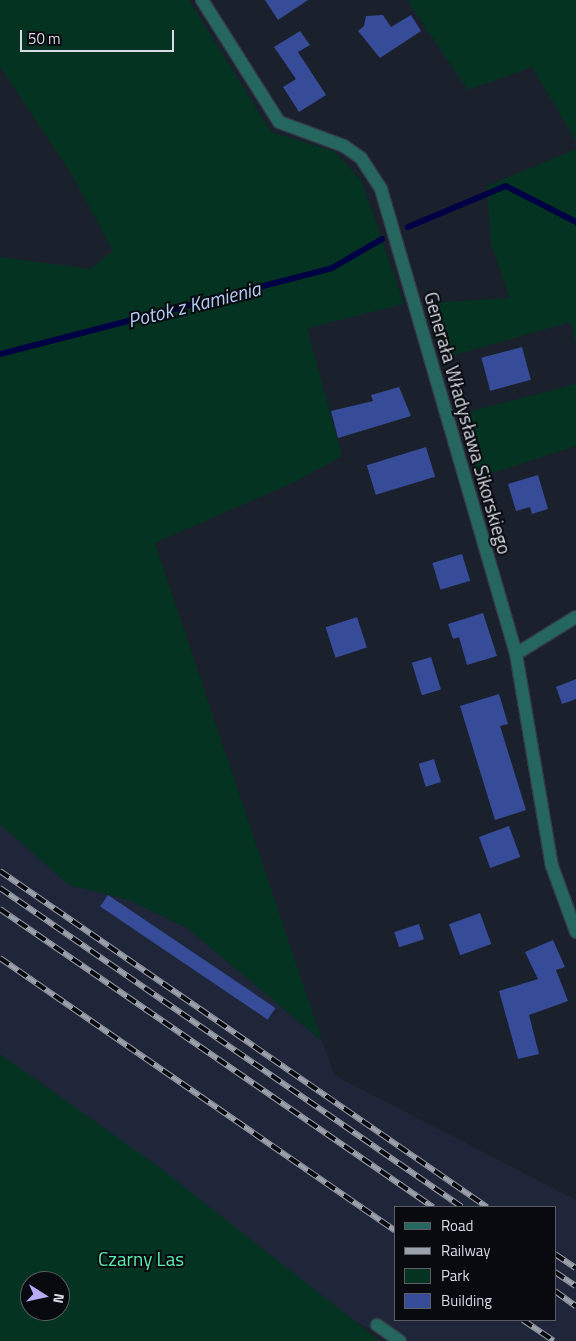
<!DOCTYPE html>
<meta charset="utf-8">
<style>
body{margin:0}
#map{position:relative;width:576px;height:1341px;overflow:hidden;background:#1b202d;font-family:"Titillium Web",sans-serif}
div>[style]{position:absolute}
.built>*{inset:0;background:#1f2639}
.green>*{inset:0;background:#053321}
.stream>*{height:6px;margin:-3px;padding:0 3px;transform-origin:3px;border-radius:3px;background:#000045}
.building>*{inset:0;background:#374c99;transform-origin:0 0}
.roads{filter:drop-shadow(1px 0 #353a47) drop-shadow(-1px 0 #353a47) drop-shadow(0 1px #353a47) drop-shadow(0 -1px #353a47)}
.minor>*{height:12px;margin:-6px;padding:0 6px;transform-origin:6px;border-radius:6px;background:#25675e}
.rail>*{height:5.5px;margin-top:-2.75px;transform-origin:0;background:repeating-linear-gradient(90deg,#080a0f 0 11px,#9ba0aa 0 22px);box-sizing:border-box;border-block:1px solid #9ba0aa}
span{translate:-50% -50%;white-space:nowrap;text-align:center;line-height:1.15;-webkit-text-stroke:4px #080a0f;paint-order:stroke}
.street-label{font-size:19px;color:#d7dbe4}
.park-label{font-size:19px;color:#59efaf}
.water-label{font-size:20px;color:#b2cbf3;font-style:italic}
.legend{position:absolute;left:394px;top:1206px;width:162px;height:115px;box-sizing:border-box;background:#080a0f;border:1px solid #5b5e64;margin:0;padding:6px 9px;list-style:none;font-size:15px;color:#d7dbe4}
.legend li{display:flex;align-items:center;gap:10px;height:25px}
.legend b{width:25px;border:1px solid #5b5e64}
.north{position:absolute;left:20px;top:1271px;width:50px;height:50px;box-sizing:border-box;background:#080a0f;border:1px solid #5b5e64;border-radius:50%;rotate:100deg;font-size:14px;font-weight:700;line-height:20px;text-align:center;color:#d7dbe4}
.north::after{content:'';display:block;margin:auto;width:18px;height:22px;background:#b7abf8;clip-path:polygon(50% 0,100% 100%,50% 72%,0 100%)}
.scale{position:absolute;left:20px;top:30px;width:154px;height:22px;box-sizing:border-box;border:2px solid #d7dbe4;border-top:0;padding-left:6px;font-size:15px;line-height:18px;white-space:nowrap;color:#d7dbe4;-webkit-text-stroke:4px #080a0f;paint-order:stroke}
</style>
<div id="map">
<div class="built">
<i style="clip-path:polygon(evenodd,0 824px,69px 885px,129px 900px,187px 928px,322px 1041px,334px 1075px,576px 1200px,576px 1341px,394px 1341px,356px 1322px,0 1054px,0 824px,395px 1207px,555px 1207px,555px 1320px,395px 1320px,395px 1207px)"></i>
</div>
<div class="green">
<i style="clip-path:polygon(0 0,189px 0,271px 132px,334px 151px,361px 180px,404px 304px,307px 328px,342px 456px,295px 482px,155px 543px,322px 1041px,187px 928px,129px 900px,69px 885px,0 824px,0 257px,90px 269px,113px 251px,72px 175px,0 66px)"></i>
<i style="clip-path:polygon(407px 0,576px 0,576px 141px,532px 67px,468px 90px)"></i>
<i style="clip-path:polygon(576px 149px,576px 345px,571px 322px,443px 358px,426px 303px,510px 298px,491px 244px,487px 186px)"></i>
<i style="clip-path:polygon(576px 384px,576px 446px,478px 478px,463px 413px)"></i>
<i style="clip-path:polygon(evenodd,0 1054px,155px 1164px,380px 1341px,0 1341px,0 1054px,30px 1281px,60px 1281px,60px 1311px,30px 1311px,30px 1281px)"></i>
</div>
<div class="stream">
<i style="left:408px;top:227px;width:106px;rotate:-22.7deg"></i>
<i style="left:506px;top:186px;width:79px;rotate:27.2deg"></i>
<i style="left:0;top:354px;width:343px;rotate:-14.5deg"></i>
<i style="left:332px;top:268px;width:58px;rotate:-30.1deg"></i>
</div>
<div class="building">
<i style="clip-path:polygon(265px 0,308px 0,278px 20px)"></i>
<i style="clip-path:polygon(383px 15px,391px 27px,411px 15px,421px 31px,380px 58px,358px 31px,364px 26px,366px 16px)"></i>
<i style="clip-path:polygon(300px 31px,310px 45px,298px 52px,326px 95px,299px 112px,283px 87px,296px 79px,274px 47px)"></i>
<i style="left:522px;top:347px;width:34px;height:42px;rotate:75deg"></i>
<i style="clip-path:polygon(399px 387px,411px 416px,338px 438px,331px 411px,373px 401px,371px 395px)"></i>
<i style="left:426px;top:447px;width:31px;height:62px;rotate:73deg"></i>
<i style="clip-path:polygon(538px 475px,548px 509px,532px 514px,530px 507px,516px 511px,508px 484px)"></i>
<i style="left:462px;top:554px;width:28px;height:31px;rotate:73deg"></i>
<i style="clip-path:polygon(483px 613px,497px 656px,467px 665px,459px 637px,453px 639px,448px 624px)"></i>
<i style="left:357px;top:617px;width:32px;height:33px;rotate:72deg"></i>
<i style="left:431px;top:657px;width:34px;height:20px;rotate:73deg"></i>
<i style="clip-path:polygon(576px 679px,576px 699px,562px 704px,556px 687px)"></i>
<i style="clip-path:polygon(499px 694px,508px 724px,500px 726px,526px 810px,495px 820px,460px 706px)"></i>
<i style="left:434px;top:759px;width:24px;height:16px;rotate:73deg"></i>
<i style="left:509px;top:826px;width:33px;height:32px;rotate:70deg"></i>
<i style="left:108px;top:895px;width:202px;height:14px;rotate:34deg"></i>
<i style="left:480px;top:913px;width:33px;height:33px;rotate:70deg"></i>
<i style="left:419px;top:924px;width:16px;height:26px;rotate:72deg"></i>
<i style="clip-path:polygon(553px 940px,565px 967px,556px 970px,568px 1001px,529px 1015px,539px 1054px,518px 1059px,499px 991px,538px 979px,525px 952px)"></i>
</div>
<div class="roads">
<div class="minor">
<i style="left:202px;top:0;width:144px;rotate:57.7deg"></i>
<i style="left:279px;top:122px;width:69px;rotate:20.3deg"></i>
<i style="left:344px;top:146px;width:21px;rotate:35deg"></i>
<i style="left:361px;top:158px;width:37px;rotate:57deg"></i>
<i style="left:381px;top:189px;width:484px;rotate:73.8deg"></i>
<i style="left:516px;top:654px;width:215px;rotate:80.4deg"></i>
<i style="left:552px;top:866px;width:70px;rotate:70deg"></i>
<i style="left:516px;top:654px;width:70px;rotate:-31.7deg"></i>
<i style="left:377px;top:1325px;width:28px;rotate:35deg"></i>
</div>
</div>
<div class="rail">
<i style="left:0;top:871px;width:592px;rotate:34.6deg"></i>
<i style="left:0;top:888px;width:561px;rotate:34.62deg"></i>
<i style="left:0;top:909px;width:526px;rotate:34.54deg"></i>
<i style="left:0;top:958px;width:480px;rotate:34.6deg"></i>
<i style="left:555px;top:1254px;width:25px;rotate:34deg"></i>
<i style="left:555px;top:1272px;width:25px;rotate:34deg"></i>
<i style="left:555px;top:1291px;width:26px;rotate:36deg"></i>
<i style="left:523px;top:1320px;width:37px;rotate:34deg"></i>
</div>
<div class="street-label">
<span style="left:468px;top:423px;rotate:74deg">Generała Władysława Sikorskiego</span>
</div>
<div class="park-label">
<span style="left:141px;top:1259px">Czarny Las</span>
</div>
<div class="water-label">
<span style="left:194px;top:304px;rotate:-14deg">Potok z Kamienia</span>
</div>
<ul class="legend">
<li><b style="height:6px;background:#25675e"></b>Road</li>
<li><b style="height:6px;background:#9ba0aa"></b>Railway</li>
<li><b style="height:14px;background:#053321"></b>Park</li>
<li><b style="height:14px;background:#374c99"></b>Building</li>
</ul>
<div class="north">N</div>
<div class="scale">50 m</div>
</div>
